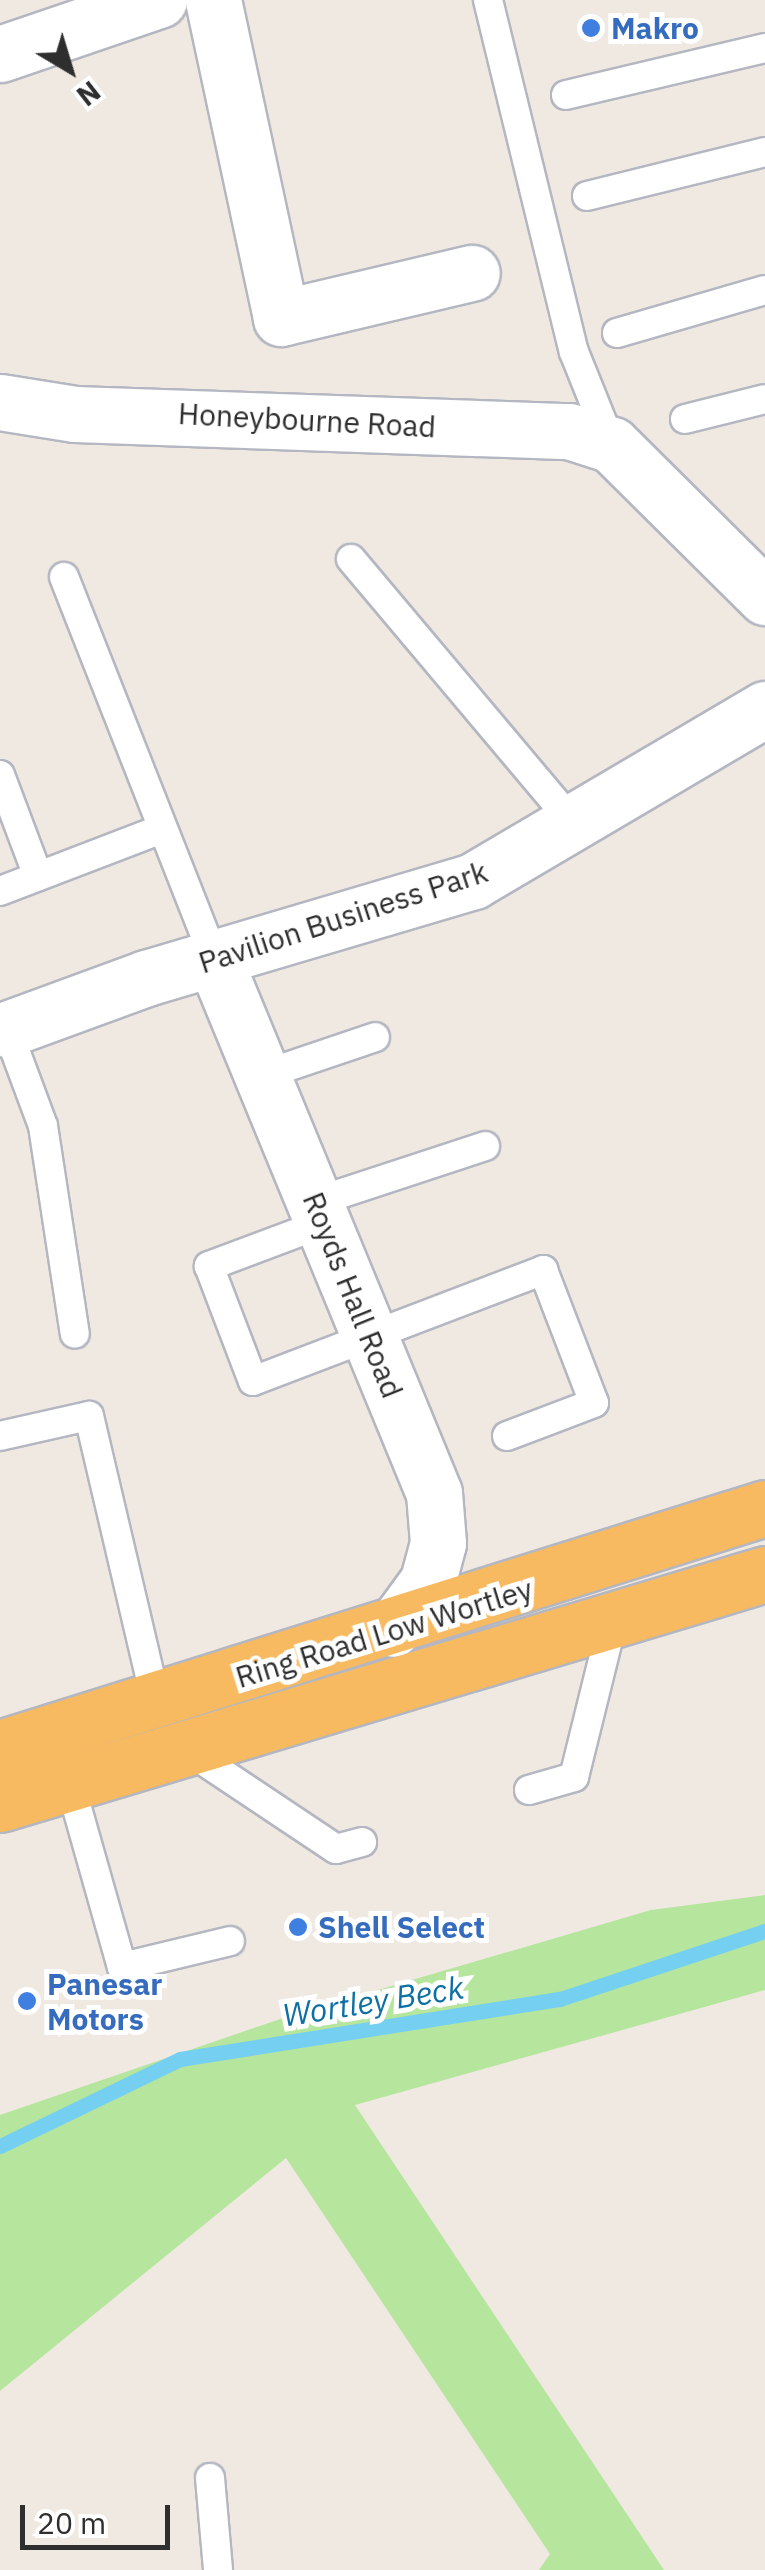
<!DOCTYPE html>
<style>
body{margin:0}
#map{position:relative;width:765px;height:2570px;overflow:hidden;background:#efe9e1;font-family:"IBM Plex Sans",sans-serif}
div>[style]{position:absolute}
.green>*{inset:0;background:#b6e59e}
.stream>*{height:15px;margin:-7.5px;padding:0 7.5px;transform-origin:7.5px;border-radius:7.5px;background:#75cff0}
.roads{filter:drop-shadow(2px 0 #b4b7c1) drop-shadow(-2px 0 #b4b7c1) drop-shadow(0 2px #b4b7c1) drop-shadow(0 -2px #b4b7c1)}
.service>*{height:28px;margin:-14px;padding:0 14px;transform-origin:14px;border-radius:14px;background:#fff}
.minor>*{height:55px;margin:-27.5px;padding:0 27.5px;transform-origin:27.5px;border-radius:27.5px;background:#fff}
.trunk>*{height:55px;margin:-27.5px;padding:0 27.5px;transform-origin:27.5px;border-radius:27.5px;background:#f8ba60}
.dots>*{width:28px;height:28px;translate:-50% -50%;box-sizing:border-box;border:5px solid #fff;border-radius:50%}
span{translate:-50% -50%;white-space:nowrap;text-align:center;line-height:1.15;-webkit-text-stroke:10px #fff;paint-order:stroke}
.shop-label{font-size:30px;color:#366cbe;font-weight:700}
.left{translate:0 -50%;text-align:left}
.street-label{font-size:30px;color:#2e2e2e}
.water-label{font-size:32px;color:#0d6fa3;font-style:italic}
.north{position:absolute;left:20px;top:20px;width:100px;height:100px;-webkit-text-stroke:8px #fff;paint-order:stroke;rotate:142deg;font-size:28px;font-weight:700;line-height:40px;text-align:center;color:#2e2e2e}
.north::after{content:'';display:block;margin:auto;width:35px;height:45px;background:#2e2e2e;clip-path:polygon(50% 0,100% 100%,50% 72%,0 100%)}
.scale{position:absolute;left:20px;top:2505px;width:150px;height:45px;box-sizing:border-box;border:5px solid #2e2e2e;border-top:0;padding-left:12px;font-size:30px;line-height:35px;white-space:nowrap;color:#2e2e2e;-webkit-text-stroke:8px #fff;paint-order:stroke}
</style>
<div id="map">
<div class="green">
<i style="clip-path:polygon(765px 1895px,765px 1990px,355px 2105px,664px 2570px,539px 2570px,550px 2554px,286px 2158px,0 2391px,0 2115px,286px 2017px,651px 1910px)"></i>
</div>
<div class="stream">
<i style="left:0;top:2146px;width:200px;rotate:-25.8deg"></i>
<i style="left:180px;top:2059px;width:385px;rotate:-9deg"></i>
<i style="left:560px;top:1999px;width:216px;rotate:-18.4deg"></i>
</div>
<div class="roads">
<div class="service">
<i style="left:488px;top:0;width:362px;rotate:76.3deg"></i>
<i style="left:574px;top:352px;width:99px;rotate:68.1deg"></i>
<i style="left:566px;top:95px;width:204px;rotate:-13.3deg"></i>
<i style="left:587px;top:196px;width:183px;rotate:-13.9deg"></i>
<i style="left:617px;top:333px;width:154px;rotate:-16.2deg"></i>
<i style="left:685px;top:419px;width:82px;rotate:-14deg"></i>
<i style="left:351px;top:559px;width:348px;rotate:49.9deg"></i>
<i style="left:64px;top:577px;width:413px;rotate:68.5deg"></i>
<i style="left:0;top:775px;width:108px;rotate:69.4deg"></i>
<i style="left:0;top:891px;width:170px;rotate:-21deg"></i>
<i style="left:0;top:1032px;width:8px;rotate:-23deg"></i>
<i style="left:7px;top:1029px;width:103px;rotate:69.6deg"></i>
<i style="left:43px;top:1126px;width:210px;rotate:81.3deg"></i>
<i style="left:266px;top:1074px;width:115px;rotate:-18.7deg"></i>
<i style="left:315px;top:1202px;width:179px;rotate:-18.2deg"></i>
<i style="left:321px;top:1224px;width:120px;rotate:159.4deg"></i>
<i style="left:209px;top:1266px;width:123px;rotate:69.1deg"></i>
<i style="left:253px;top:1381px;width:311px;rotate:-20.9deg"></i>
<i style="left:543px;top:1270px;width:142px;rotate:69deg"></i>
<i style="left:594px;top:1403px;width:93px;rotate:159.2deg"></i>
<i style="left:0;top:1436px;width:91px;rotate:-12.7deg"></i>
<i style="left:89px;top:1416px;width:297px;rotate:76.8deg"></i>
<i style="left:192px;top:1753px;width:173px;rotate:33.7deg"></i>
<i style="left:336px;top:1849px;width:27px;rotate:-15deg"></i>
<i style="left:71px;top:1787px;width:187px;rotate:74.2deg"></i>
<i style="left:122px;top:1967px;width:111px;rotate:-13.5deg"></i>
<i style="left:529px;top:1790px;width:47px;rotate:-16.1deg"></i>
<i style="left:574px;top:1777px;width:158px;rotate:-76.1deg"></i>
<i style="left:210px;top:2478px;width:92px;rotate:85deg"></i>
</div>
<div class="minor">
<i style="left:213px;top:0;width:325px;rotate:77.9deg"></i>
<i style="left:281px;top:318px;width:196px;rotate:-13.3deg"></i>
<i style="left:0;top:54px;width:168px;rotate:-18.8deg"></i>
<i style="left:0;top:402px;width:76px;rotate:9.1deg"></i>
<i style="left:75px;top:414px;width:494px;rotate:2deg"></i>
<i style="left:569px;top:431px;width:45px;rotate:18deg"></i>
<i style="left:612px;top:445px;width:216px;rotate:44.8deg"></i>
<i style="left:215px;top:961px;width:575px;rotate:67.63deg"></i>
<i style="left:434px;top:1493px;width:50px;rotate:85.4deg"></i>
<i style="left:438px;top:1543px;width:39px;rotate:105deg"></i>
<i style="left:428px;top:1581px;width:59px;rotate:126.1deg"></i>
<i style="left:7px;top:1029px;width:148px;rotate:-20.1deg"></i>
<i style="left:146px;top:978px;width:341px;rotate:-16.5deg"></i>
<i style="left:473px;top:881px;width:339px;rotate:-30.5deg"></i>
</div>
<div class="trunk">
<i style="left:0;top:1748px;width:802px;rotate:-17.42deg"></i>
<i style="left:0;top:1804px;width:799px;rotate:-16.73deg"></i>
</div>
</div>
<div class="dots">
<i style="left:591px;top:28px;background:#3f7fe0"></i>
<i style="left:298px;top:1927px;background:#3f7fe0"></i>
<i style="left:27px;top:2001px;background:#3f7fe0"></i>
</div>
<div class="shop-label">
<span class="left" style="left:611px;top:28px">Makro</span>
<span class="left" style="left:318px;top:1927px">Shell Select</span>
<span class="left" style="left:47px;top:2001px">Panesar<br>Motors</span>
</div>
<div class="street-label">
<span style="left:307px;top:420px;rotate:3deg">Honeybourne Road</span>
<span style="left:343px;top:917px;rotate:-18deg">Pavilion Business Park</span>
<span style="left:353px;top:1295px;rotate:68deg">Royds Hall Road</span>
<span style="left:384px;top:1633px;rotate:-17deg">Ring Road Low Wortley</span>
</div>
<div class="water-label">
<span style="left:373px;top:2001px;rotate:-9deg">Wortley Beck</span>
</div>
<div class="north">N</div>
<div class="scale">20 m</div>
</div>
